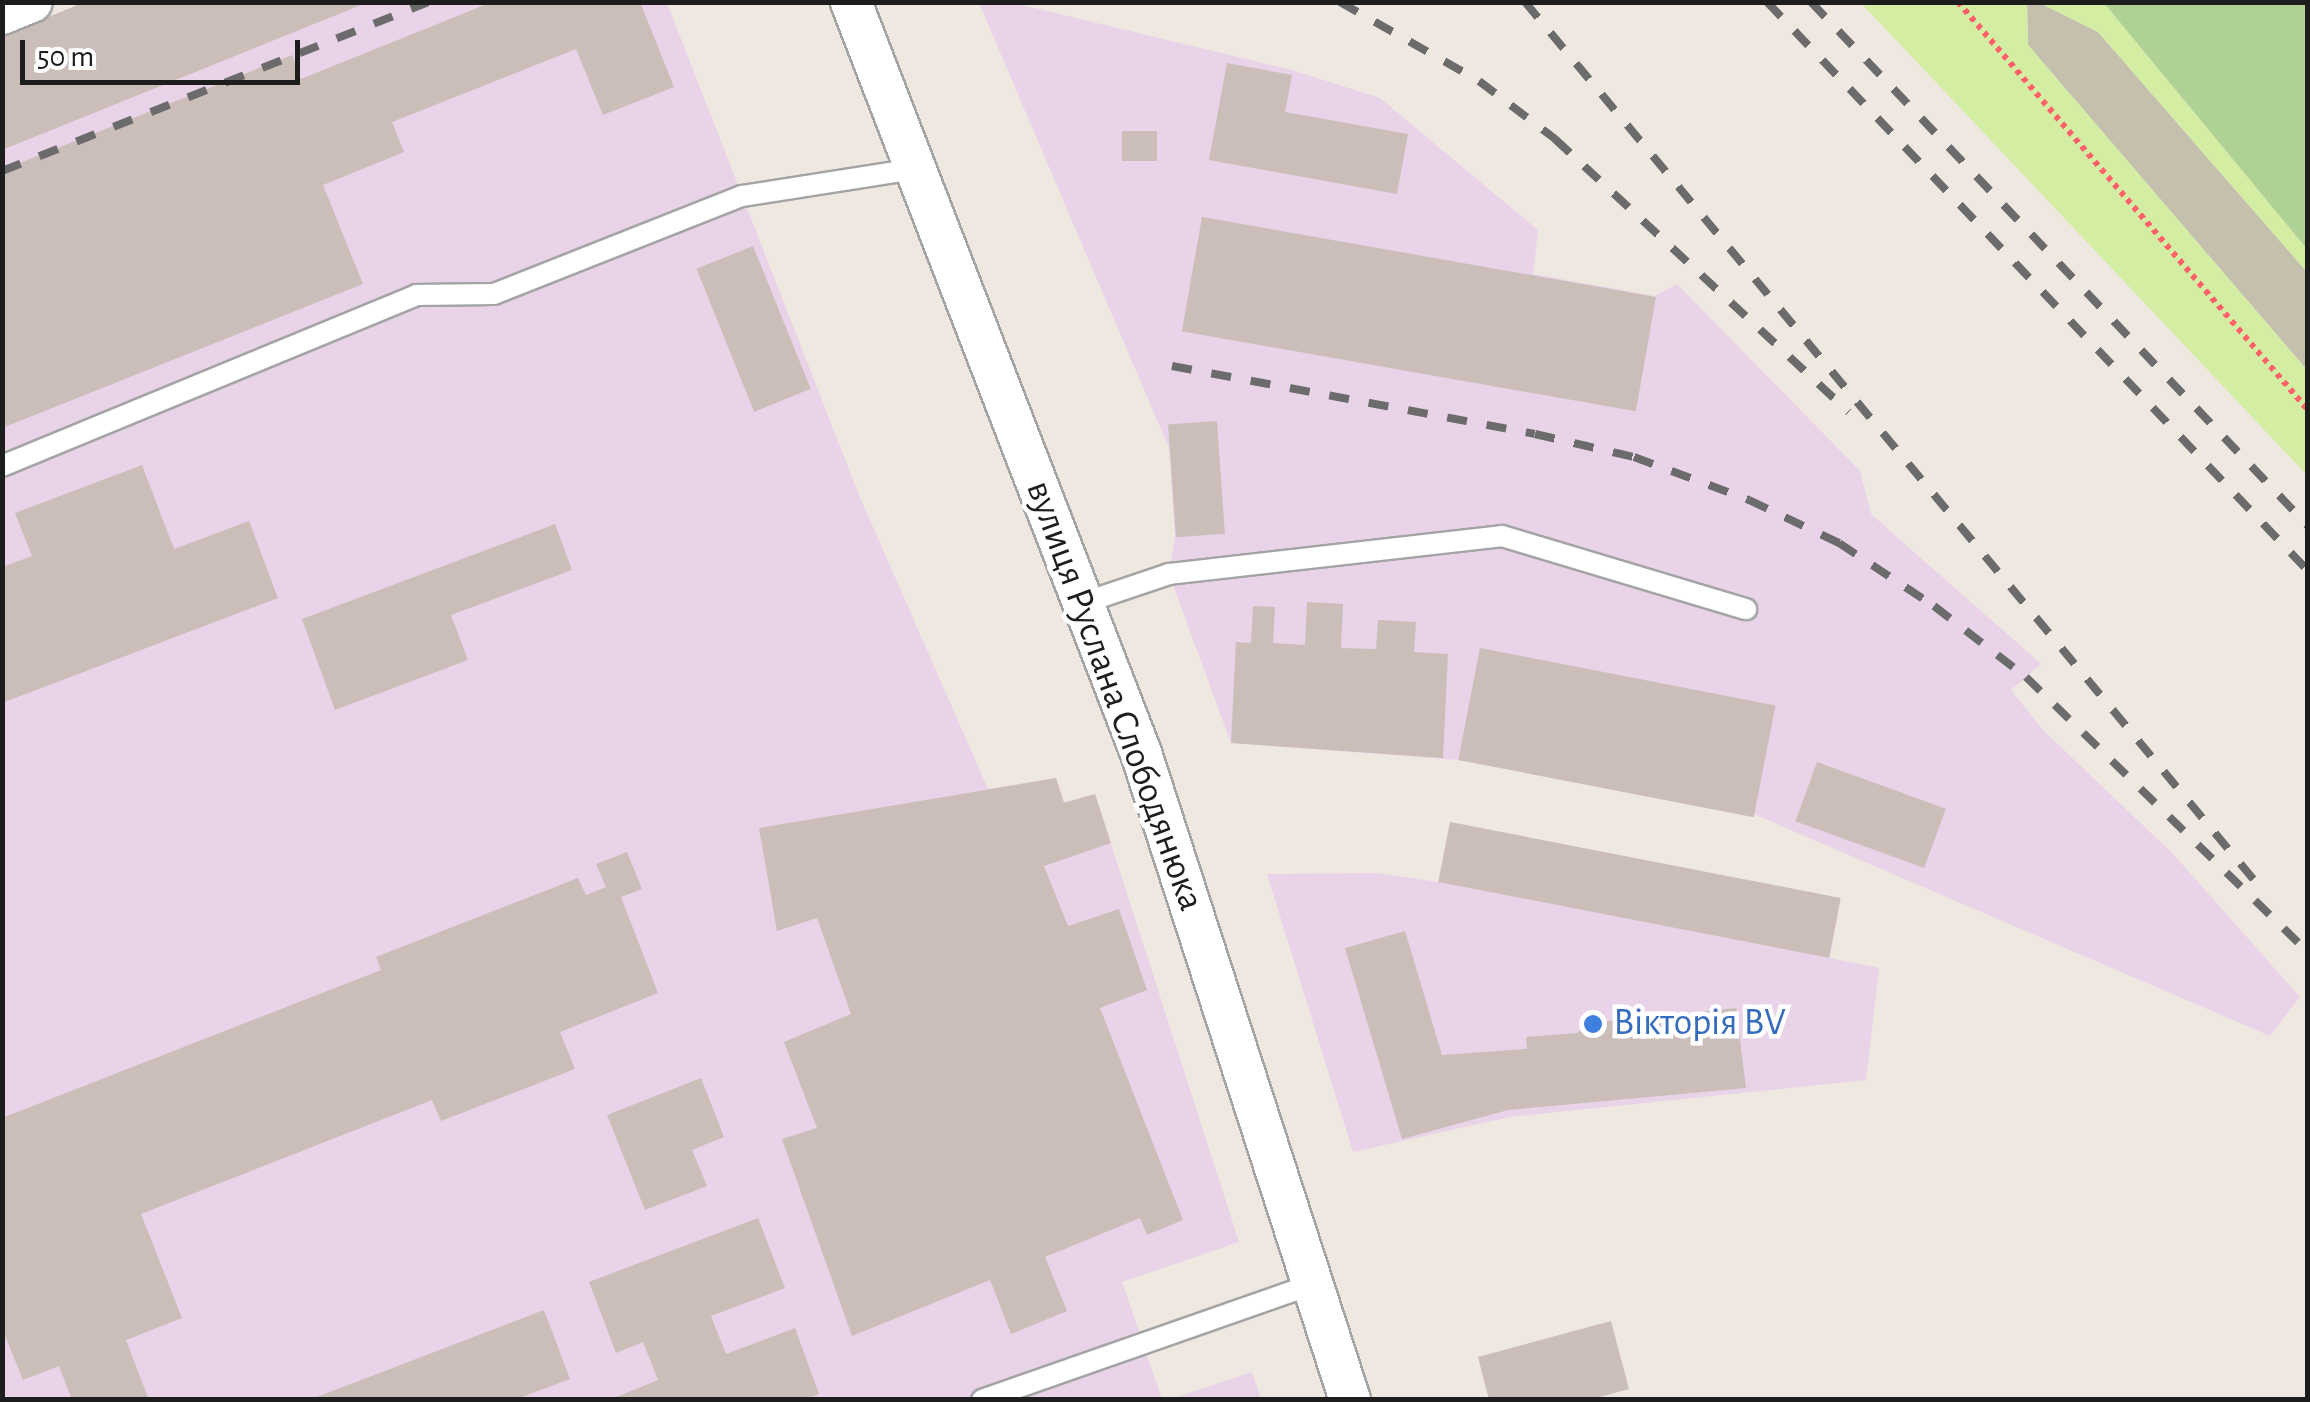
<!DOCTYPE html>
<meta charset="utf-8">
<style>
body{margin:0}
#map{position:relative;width:2310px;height:1402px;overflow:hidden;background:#efe8e1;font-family:"Alegreya Sans",sans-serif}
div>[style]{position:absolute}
.industrial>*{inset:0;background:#e8d3e8}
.construction>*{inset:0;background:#c4c0ad}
.grass>*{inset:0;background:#d3eda3}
.forest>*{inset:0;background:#afd193}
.building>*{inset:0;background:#cbbdb8;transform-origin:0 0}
.path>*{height:6px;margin-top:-3px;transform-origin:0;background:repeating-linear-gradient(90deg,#ff626a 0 5px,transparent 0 10px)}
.roads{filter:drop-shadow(2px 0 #a4a4a4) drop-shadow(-2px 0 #a4a4a4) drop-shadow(0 2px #a4a4a4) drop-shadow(0 -2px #a4a4a4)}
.service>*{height:20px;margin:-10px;padding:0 10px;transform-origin:10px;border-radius:10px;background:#fff}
.minor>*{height:40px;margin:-20px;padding:0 20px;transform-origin:20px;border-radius:20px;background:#fff}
.rail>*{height:8px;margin-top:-4px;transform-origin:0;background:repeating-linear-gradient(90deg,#6b6b6b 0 20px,transparent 0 40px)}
.dots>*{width:28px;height:28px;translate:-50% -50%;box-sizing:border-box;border:5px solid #fff;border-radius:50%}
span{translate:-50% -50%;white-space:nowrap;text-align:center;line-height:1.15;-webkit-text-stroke:9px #fff;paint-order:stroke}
.street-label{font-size:38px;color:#1d1d1d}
.shop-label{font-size:38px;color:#366cbe}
.left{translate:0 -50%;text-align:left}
.frame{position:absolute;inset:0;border:5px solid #1d1d1d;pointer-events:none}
.scale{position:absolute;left:20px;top:40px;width:280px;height:45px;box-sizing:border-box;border:5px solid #1d1d1d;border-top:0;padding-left:12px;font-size:30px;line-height:35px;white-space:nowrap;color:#1d1d1d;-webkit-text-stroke:8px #fff;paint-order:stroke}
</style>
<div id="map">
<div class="industrial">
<i style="clip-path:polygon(85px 3px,667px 3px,859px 495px,988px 789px,1056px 778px,1064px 802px,1095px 794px,1239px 1242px,1122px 1282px,1162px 1399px,5px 1400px,3px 36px)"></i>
<i style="clip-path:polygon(979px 3px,1014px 3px,1292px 70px,1380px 98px,1538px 230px,1533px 274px,1655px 296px,1677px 284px,1860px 471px,1871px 514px,2041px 664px,2011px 690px,2043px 730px,2173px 854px,2300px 997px,2270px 1036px,1756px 815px,1459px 760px,1231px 743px,1169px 574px,1175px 537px,1169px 448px)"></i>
<i style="clip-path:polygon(1450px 822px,1840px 899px,1830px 958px,1879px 968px,1866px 1080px,1510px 1117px,1353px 1152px,1267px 874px,1377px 873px,1438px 882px)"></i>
<i style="clip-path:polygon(1252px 1372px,1261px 1399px,1171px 1399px)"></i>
</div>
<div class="construction">
<i style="clip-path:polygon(2027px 3px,2040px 3px,2098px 32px,2307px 272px,2307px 370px,2028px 45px)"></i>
</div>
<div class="grass">
<i style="clip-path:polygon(1861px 3px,2027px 3px,2028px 45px,2307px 370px,2307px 475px)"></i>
<i style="clip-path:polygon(2040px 3px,2104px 3px,2307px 249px,2307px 272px,2098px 32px)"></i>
</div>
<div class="forest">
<i style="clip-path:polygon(2104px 3px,2307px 3px,2307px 249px)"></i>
</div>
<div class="building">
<i style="clip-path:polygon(85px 2px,366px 2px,366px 3px,2px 150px,2px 36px)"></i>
<i style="clip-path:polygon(492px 2px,640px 2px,674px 87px,603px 115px,576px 49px,392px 122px,404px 152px,323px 185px,363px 284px,2px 428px,2px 170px,292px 55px,301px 79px)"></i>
<i style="clip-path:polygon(1227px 63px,1292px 75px,1285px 112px,1408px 134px,1397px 194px,1209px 160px)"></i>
<i style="left:1157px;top:131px;width:30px;height:35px;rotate:90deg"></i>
<i style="left:1202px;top:217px;width:461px;height:116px;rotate:10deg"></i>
<i style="left:753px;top:246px;width:154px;height:61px;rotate:68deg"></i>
<i style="left:1217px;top:421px;width:113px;height:49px;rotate:86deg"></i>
<i style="clip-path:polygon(142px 465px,174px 549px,249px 521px,278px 598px,2px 703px,2px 567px,32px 556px,15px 513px)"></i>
<i style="clip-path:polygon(555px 524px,572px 570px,451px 615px,468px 660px,335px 710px,302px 619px)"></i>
<i style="clip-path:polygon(1307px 602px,1343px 604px,1341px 648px,1376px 649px,1378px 620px,1416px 622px,1414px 652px,1448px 654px,1443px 758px,1231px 743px,1236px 642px,1251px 643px,1253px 606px,1275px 607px,1273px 643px,1305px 645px)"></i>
<i style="left:1480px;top:648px;width:301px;height:114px;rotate:11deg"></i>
<i style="left:1817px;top:762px;width:137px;height:63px;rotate:20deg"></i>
<i style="clip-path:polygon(1056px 778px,1064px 803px,1095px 794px,1111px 843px,1044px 866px,1068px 926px,1119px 909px,1147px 990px,1100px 1008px,1183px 1220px,1147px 1235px,1140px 1218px,1045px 1257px,1067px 1311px,1011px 1334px,990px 1280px,852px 1336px,782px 1139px,817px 1128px,784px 1042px,851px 1014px,817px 918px,777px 931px,759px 828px)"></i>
<i style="left:1450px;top:822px;width:398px;height:61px;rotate:11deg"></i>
<i style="clip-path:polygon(627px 852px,642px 889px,621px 897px,658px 993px,560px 1032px,575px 1069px,441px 1121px,432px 1100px,141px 1214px,182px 1318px,126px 1340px,149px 1400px,72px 1400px,59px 1366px,23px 1380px,2px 1328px,2px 1118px,381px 970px,376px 957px,578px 878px,586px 895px,606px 887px,596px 864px)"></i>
<i style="clip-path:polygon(1405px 931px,1442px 1055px,1527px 1049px,1526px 1037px,1577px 1033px,1590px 1023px,1736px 1008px,1746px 1088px,1508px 1110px,1402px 1139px,1345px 948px)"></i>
<i style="clip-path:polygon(701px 1078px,724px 1137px,692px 1150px,707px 1186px,645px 1210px,607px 1115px)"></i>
<i style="clip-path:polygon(758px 1218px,785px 1288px,711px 1316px,726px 1354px,795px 1328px,819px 1394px,804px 1400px,609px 1400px,658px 1380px,643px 1342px,616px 1353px,589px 1282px)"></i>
<i style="clip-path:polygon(544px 1310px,570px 1379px,514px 1400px,309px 1400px)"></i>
<i style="clip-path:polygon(1611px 1321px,1629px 1389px,1589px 1400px,1489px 1400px,1478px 1357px)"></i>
</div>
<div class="path">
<i style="left:1958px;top:2px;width:538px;rotate:49.38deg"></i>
</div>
<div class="roads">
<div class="service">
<i style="left:2px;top:466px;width:448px;rotate:-22.4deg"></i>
<i style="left:416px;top:295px;width:78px;rotate:-0.7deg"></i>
<i style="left:494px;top:294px;width:267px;rotate:-21.6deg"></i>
<i style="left:742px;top:196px;width:175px;rotate:-8.9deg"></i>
<i style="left:1083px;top:603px;width:91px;rotate:-18.6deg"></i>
<i style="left:1169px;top:574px;width:335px;rotate:-6.5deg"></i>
<i style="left:1502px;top:536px;width:255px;rotate:16.7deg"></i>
<i style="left:982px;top:1400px;width:352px;rotate:-19.3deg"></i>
</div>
<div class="minor">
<i style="left:851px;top:2px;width:805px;rotate:68.89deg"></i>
<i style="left:1141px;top:753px;width:680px;rotate:72.1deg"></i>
<i style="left:2px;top:14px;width:32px;rotate:-22deg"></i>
</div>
</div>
<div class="rail">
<i style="left:1340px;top:2px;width:160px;rotate:29.6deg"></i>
<i style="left:1479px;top:81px;width:96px;rotate:37.3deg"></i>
<i style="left:1555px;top:139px;width:401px;rotate:42.9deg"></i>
<i style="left:1525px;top:2px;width:1149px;rotate:50.3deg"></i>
<i style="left:1767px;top:2px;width:785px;rotate:46.44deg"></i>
<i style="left:1811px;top:2px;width:722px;rotate:46.51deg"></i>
<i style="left:2px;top:171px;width:458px;rotate:-21.6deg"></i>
<i style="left:1172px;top:366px;width:369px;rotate:10.6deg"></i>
<i style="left:1535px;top:434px;width:102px;rotate:13.1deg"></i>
<i style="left:1634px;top:457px;width:123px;rotate:20.5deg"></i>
<i style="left:1749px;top:500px;width:100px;rotate:25.5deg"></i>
<i style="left:1839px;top:543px;width:114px;rotate:33.6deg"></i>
<i style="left:1934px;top:606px;width:116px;rotate:37.7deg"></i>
<i style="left:2026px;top:677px;width:394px;rotate:44.3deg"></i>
</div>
<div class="dots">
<i style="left:1593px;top:1024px;background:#3f7fe0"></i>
</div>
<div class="street-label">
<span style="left:1114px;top:696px;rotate:70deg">вулиця Руслана Слободянюка</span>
</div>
<div class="shop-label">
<span class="left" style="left:1613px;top:1024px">Вікторія BV</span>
</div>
<div class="frame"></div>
<div class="scale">50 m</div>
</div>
